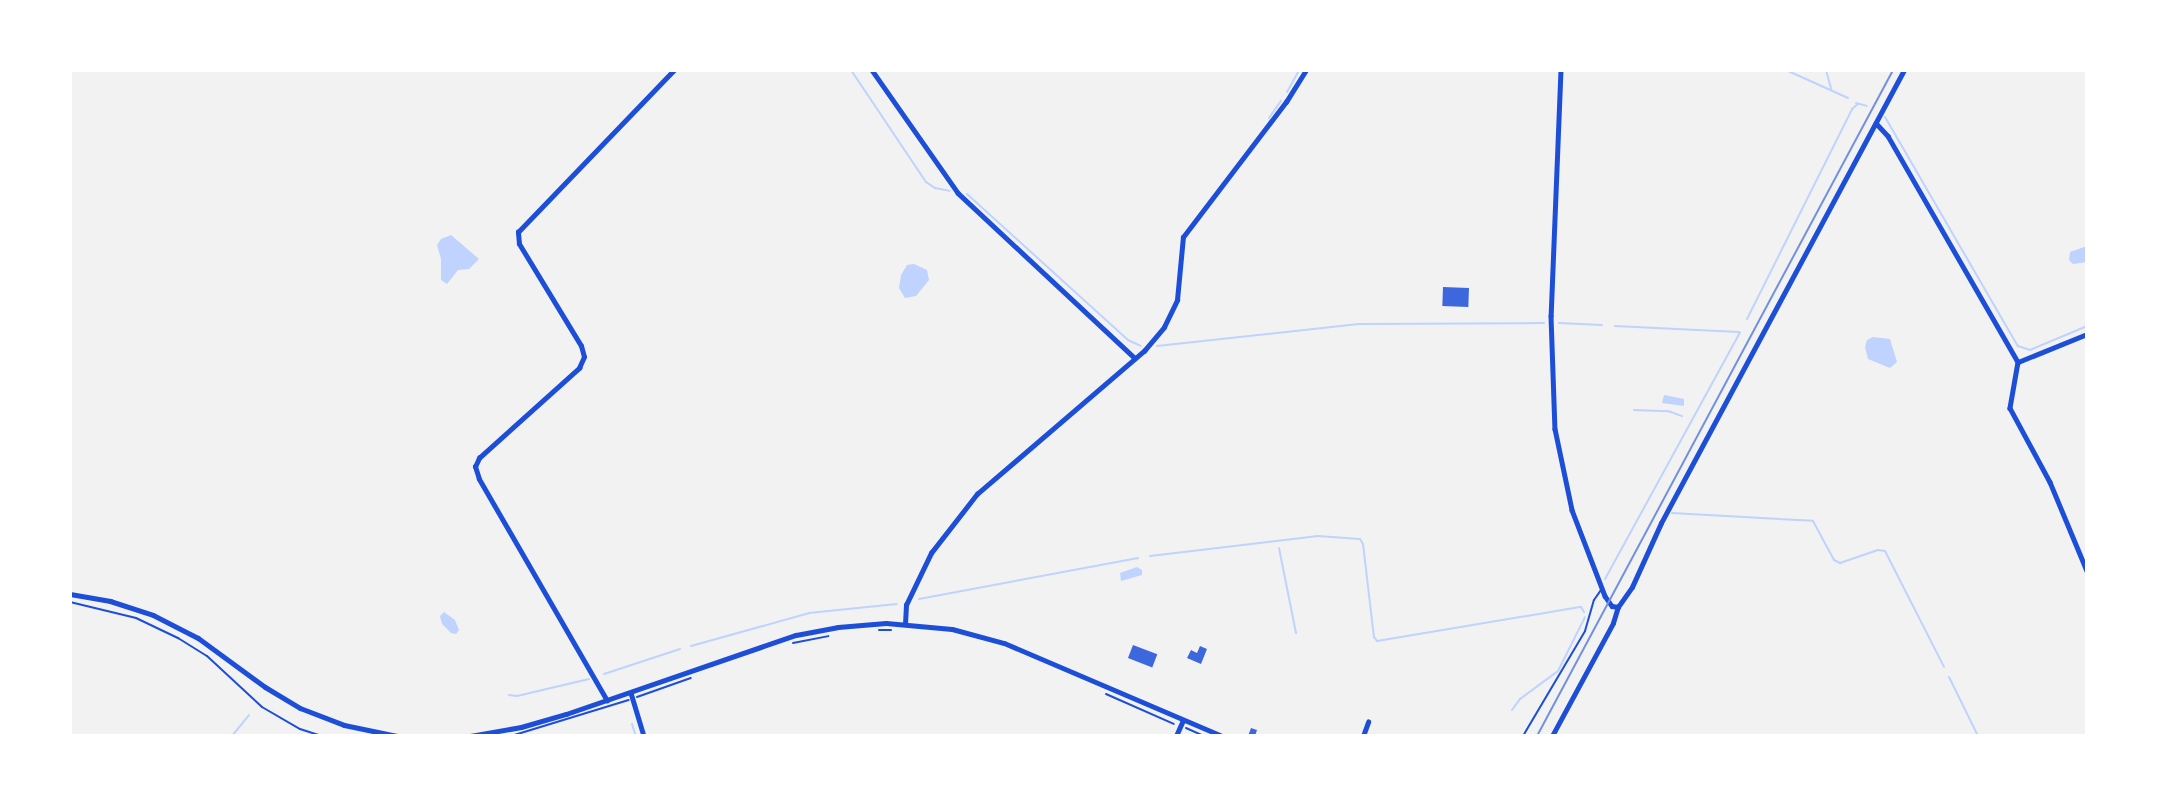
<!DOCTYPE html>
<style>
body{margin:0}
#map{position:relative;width:2157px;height:806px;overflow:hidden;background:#f2f2f2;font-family:Helvetica,sans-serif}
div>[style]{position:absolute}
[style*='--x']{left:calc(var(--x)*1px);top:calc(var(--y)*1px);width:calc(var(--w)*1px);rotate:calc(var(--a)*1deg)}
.water>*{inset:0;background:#bfd3fe}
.stream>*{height:2px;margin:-1px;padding:0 1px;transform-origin:1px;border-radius:1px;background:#bfd3fe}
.building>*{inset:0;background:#3d67dc;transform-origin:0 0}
.path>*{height:2px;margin:-1px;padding:0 1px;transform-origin:1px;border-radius:1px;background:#1d4ed8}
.service>*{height:2px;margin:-1px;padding:0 1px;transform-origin:1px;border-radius:1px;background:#1d4ed8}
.minor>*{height:4.5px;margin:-2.25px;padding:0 2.25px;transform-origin:2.25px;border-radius:2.25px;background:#1d4ed8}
.secondary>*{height:5px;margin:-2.5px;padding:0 2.5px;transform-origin:2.5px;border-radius:2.5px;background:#1d4ed8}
.rail>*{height:2px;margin:-1px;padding:0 1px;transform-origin:1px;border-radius:1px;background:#7290e2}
span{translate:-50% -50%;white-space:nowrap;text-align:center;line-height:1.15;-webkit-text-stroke:6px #fff;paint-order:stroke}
.frame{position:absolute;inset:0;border:72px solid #fff;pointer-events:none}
</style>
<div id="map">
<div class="water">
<div style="clip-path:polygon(451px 235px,479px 259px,469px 269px,458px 270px,447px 284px,441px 280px,441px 259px,437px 245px,441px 239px)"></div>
<div style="clip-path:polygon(2087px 246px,2087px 262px,2073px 264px,2069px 260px,2070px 252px)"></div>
<div style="clip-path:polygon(914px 264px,927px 270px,929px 280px,916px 296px,905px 298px,899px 288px,901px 275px,907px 265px)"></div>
<div style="clip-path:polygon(1873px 337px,1890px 339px,1897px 362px,1890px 368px,1868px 359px,1865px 347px,1867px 340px)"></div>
<div style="clip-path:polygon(1664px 395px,1684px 399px,1684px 406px,1662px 403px)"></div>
<div style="clip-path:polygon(1137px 567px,1142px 570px,1142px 575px,1121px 581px,1120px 573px)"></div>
<div style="clip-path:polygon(444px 612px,455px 620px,459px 630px,456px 634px,451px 633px,442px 624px,440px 616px)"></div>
</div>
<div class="stream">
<div style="--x:851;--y:70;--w:135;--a:56.2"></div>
<div style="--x:926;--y:182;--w:11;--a:34"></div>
<div style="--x:935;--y:188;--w:15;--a:11"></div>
<div style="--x:1786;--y:70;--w:68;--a:24.3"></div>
<div style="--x:1826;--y:70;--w:20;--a:75"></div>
<div style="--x:1287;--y:92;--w:25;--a:-61"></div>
<div style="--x:1856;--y:103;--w:11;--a:15"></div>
<div style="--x:1885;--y:117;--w:265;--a:59.9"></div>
<div style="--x:2018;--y:346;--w:13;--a:18"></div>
<div style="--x:2030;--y:350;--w:62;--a:-22.8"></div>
<div style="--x:1269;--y:118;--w:21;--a:-55"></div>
<div style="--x:967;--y:194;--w:217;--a:42.2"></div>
<div style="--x:1128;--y:340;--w:14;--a:25"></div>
<div style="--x:1747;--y:319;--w:235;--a:-63.4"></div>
<div style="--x:1852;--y:109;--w:8;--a:-40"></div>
<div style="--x:1559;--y:323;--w:43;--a:2.7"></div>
<div style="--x:1615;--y:326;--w:124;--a:2.8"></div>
<div style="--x:1157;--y:346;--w:203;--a:-6.2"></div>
<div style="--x:1359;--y:324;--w:185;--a:-0.3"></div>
<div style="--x:1634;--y:410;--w:34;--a:2"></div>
<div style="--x:1668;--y:411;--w:15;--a:20"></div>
<div style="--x:1672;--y:513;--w:141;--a:3.2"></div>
<div style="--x:1813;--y:521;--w:44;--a:61.7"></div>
<div style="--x:1834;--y:560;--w:7;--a:27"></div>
<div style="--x:1840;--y:563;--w:40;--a:-18.9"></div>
<div style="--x:1878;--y:550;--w:7;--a:8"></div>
<div style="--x:1885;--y:551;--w:130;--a:63"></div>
<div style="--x:1279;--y:548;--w:87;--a:78.7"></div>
<div style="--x:1150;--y:556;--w:169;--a:-6.8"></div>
<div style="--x:1318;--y:536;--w:42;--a:4.1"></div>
<div style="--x:1360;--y:539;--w:6;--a:59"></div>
<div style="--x:1363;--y:544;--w:94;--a:83.3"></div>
<div style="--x:1374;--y:637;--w:5;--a:53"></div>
<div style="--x:1377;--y:641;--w:207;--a:-9.5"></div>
<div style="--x:1581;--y:607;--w:6;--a:59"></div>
<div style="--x:1605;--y:579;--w:281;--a:-61.3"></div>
<div style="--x:919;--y:599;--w:223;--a:-10.6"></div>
<div style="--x:691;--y:646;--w:123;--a:-15.6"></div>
<div style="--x:809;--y:613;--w:88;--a:-5.8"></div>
<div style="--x:604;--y:674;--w:80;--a:-18.2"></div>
<div style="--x:1949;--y:677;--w:66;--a:63.8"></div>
<div style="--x:509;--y:695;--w:8;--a:7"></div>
<div style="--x:517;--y:696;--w:74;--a:-13.3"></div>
<div style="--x:1512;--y:710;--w:14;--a:-54"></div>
<div style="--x:1520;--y:699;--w:47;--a:-36.4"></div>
<div style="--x:1558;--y:671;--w:60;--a:-63.4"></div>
<div style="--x:632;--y:724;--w:13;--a:72"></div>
<div style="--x:232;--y:736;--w:27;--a:-51"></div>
</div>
<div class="building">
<div style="left:1443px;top:287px;width:26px;height:19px;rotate:2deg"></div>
<div style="left:1133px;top:645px;width:26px;height:14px;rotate:21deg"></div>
<div style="clip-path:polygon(1200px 646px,1207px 649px,1201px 664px,1187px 658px,1191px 650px,1197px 653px)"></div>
<div style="clip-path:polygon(1251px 728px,1257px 730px,1255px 736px,1248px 736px)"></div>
</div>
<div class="path">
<div style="--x:70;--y:602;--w:68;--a:13.6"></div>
<div style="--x:136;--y:618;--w:47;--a:25.5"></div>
<div style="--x:178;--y:638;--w:34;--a:32"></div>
<div style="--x:207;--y:656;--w:75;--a:42.8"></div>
<div style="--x:262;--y:707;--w:44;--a:30.1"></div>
<div style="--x:300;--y:729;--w:22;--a:18"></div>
<div style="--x:879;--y:630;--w:12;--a:0"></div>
<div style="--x:793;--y:643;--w:36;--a:-11"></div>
<div style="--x:1106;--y:694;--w:74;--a:23.8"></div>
<div style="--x:637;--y:697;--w:57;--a:-19.4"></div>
<div style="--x:1186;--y:728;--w:20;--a:24"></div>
<div style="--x:511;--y:736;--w:123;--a:-17"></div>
</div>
<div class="service">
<div style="--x:1523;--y:736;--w:122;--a:-59.4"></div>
<div style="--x:1585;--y:631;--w:32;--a:-74"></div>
<div style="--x:1594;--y:600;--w:12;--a:-55"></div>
</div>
<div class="minor">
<div style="--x:872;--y:70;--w:150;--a:55"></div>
<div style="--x:958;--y:193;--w:242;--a:43"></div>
<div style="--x:1561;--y:70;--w:246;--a:92.3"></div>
<div style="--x:1551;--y:316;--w:113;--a:88"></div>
<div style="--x:1555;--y:429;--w:83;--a:78.1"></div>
<div style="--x:1572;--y:510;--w:92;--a:69"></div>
<div style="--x:1605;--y:596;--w:12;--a:55"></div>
<div style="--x:1612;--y:606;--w:6;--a:9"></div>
<div style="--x:1876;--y:123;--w:18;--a:47"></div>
<div style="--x:1888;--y:136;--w:261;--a:60.1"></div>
<div style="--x:2018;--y:362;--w:47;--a:99.9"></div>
<div style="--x:2010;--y:408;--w:84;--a:61.6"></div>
<div style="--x:2050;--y:482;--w:96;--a:67.4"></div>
<div style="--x:2018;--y:362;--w:74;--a:-22.1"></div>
<div style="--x:905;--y:624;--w:19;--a:-87"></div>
<div style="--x:906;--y:605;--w:58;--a:-64.3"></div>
<div style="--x:931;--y:553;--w:75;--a:-52.1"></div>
<div style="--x:977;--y:494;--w:220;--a:-40.6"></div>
<div style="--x:1144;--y:351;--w:31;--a:-50"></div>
<div style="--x:1164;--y:327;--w:30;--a:-64"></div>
<div style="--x:1177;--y:300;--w:63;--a:-84.6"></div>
<div style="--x:1183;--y:237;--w:170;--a:-52.7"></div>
<div style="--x:1286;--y:102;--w:38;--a:-58"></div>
<div style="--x:631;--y:693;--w:45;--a:73.2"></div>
<div style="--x:607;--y:701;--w:256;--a:-120"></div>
<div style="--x:479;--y:479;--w:13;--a:-108"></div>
<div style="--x:475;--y:467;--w:10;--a:-66"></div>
<div style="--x:479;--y:458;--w:135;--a:-42"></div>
<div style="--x:579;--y:368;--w:12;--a:-66"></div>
<div style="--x:584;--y:357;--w:11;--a:-105"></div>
<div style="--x:581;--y:346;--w:119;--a:-121.3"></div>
<div style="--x:519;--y:244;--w:12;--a:-95"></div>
<div style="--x:518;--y:232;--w:225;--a:-46.1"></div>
<div style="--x:1176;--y:736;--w:17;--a:-66"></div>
<div style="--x:1363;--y:736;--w:15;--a:-70"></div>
<div style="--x:1552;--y:736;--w:128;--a:-61.6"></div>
<div style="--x:1613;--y:623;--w:17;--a:-73"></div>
<div style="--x:1618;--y:607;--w:24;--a:-55"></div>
<div style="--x:1632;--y:587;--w:70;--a:-65.6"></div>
<div style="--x:1661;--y:523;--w:514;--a:-61.79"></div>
</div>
<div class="secondary">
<div style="--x:70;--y:594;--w:41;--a:9.9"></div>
<div style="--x:110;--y:601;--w:45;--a:18"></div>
<div style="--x:153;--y:615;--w:51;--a:27.1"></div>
<div style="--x:198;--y:638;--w:83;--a:36.2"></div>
<div style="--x:265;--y:687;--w:41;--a:31"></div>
<div style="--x:300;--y:708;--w:47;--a:21.1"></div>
<div style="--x:344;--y:725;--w:54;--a:11.7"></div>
<div style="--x:470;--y:736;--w:52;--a:-10"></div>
<div style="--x:521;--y:727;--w:47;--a:-16.1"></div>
<div style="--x:566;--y:714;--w:243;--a:-19"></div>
<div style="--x:796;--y:635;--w:43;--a:-10.8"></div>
<div style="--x:838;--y:627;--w:48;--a:-4.8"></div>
<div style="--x:886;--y:623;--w:66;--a:5.2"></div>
<div style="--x:952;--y:629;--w:54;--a:15.1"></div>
<div style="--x:1004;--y:643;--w:237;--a:23.1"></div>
</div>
<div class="rail">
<div style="--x:1537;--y:736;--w:755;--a:-61.87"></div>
</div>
<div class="frame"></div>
</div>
